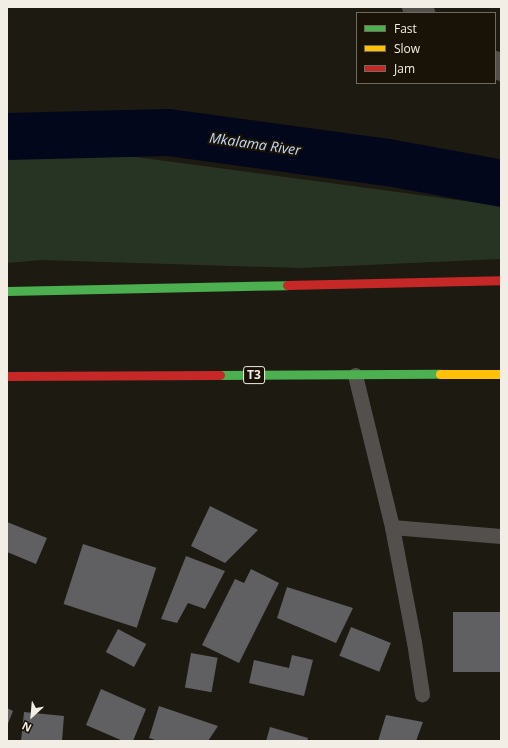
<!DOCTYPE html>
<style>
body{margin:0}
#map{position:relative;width:508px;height:748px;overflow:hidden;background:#1d1a12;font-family:"Open Sans",sans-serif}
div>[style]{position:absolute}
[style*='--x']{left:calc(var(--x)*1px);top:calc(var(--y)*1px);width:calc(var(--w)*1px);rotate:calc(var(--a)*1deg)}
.green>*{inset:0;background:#283423}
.river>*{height:47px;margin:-23.5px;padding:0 23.5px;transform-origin:23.5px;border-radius:23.5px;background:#03071c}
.building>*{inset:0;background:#605f62;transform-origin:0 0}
.lane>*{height:15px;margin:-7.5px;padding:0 7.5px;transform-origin:7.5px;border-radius:7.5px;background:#524f4d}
.street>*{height:22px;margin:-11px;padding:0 11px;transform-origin:11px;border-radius:11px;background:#524f4d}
.fast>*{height:9px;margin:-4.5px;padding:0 4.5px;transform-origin:4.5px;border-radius:4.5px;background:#4caf50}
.slow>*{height:9px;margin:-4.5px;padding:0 4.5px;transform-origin:4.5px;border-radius:4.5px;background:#ffc107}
.jam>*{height:9px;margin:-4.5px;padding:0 4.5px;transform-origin:4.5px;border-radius:4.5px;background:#c62828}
span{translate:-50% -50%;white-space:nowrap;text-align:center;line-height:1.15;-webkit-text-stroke:4px #191206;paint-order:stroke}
.shield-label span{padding:1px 3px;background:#191206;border:1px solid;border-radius:3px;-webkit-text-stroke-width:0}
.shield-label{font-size:12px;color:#f3eee5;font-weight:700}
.water-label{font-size:14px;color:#c5dafb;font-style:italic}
.frame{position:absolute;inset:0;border:8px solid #f3eee5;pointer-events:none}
.legend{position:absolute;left:356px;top:12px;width:140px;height:72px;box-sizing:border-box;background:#191206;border:1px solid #706a5f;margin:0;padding:5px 7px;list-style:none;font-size:12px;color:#f3eee5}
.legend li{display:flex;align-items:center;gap:8px;height:20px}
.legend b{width:20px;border:1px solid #706a5f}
.north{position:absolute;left:12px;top:696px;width:40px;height:40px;-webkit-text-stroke:3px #191206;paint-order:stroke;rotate:206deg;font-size:11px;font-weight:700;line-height:16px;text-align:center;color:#f3eee5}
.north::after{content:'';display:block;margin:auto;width:14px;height:18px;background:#f3eee5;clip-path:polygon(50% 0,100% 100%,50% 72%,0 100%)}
</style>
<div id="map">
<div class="green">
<div style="clip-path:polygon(121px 155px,501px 206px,501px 259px,300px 268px,41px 260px,7px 263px,7px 156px)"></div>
</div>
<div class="river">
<div style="--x:7;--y:136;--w:161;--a:-1.4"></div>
<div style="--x:168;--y:132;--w:222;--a:7.8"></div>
<div style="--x:388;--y:162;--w:115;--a:10.5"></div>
</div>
<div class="building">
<div style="clip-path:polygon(210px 506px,258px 530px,225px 563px,191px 546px)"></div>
<div style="clip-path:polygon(7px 522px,47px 538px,36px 564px,7px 552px)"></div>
<div style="left:83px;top:544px;width:77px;height:63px;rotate:18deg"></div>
<div style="clip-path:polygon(186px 556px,225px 571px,205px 609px,188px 603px,177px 623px,161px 619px)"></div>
<div style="clip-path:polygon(251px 569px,279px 583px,239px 663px,202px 645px,235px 579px,244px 583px)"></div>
<div style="clip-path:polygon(287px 587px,353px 608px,336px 643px,277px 618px)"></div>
<div style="left:453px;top:612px;width:48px;height:60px"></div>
<div style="left:351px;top:627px;width:43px;height:31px;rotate:22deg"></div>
<div style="left:118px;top:629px;width:32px;height:26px;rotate:28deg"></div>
<div style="left:191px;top:653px;width:27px;height:35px;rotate:10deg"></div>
<div style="clip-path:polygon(292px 655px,313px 660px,304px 696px,249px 683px,254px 660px,289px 668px)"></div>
<div style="clip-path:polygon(101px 689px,146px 709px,133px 741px,123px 741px,86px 725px)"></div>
<div style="clip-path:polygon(159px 706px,218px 726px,208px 741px,158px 741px,149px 738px)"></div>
<div style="clip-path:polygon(7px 708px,13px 711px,7px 726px)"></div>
<div style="clip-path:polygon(24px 712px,64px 716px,62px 741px,21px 741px)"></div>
<div style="clip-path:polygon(386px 715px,423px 722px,416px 741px,378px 741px)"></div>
<div style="clip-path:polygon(270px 727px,308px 738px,307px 741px,266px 741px)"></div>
</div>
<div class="lane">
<div style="--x:355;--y:375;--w:156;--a:76.3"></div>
<div style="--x:392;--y:527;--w:117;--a:79.2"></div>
<div style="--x:414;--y:642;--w:53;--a:81.3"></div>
<div style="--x:392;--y:527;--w:109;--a:4.7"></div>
</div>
<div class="street">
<div style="--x:413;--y:7;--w:13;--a:29"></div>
<div style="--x:495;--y:62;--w:10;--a:53"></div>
</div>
<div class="fast">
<div style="--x:7;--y:291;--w:280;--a:-1.2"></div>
<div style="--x:220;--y:375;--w:220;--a:-0.3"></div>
</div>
<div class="slow">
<div style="--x:440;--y:374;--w:61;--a:0"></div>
</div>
<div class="jam">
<div style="--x:287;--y:285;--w:214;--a:-1.3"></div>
<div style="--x:7;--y:376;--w:213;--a:-0.3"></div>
</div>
<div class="shield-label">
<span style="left:254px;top:375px">T3</span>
</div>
<div class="water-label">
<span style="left:255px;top:144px;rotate:8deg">Mkalama River</span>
</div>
<div class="frame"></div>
<ul class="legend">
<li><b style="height:5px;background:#4caf50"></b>Fast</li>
<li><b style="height:5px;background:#ffc107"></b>Slow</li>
<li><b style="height:5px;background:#c62828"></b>Jam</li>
</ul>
<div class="north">N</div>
</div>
